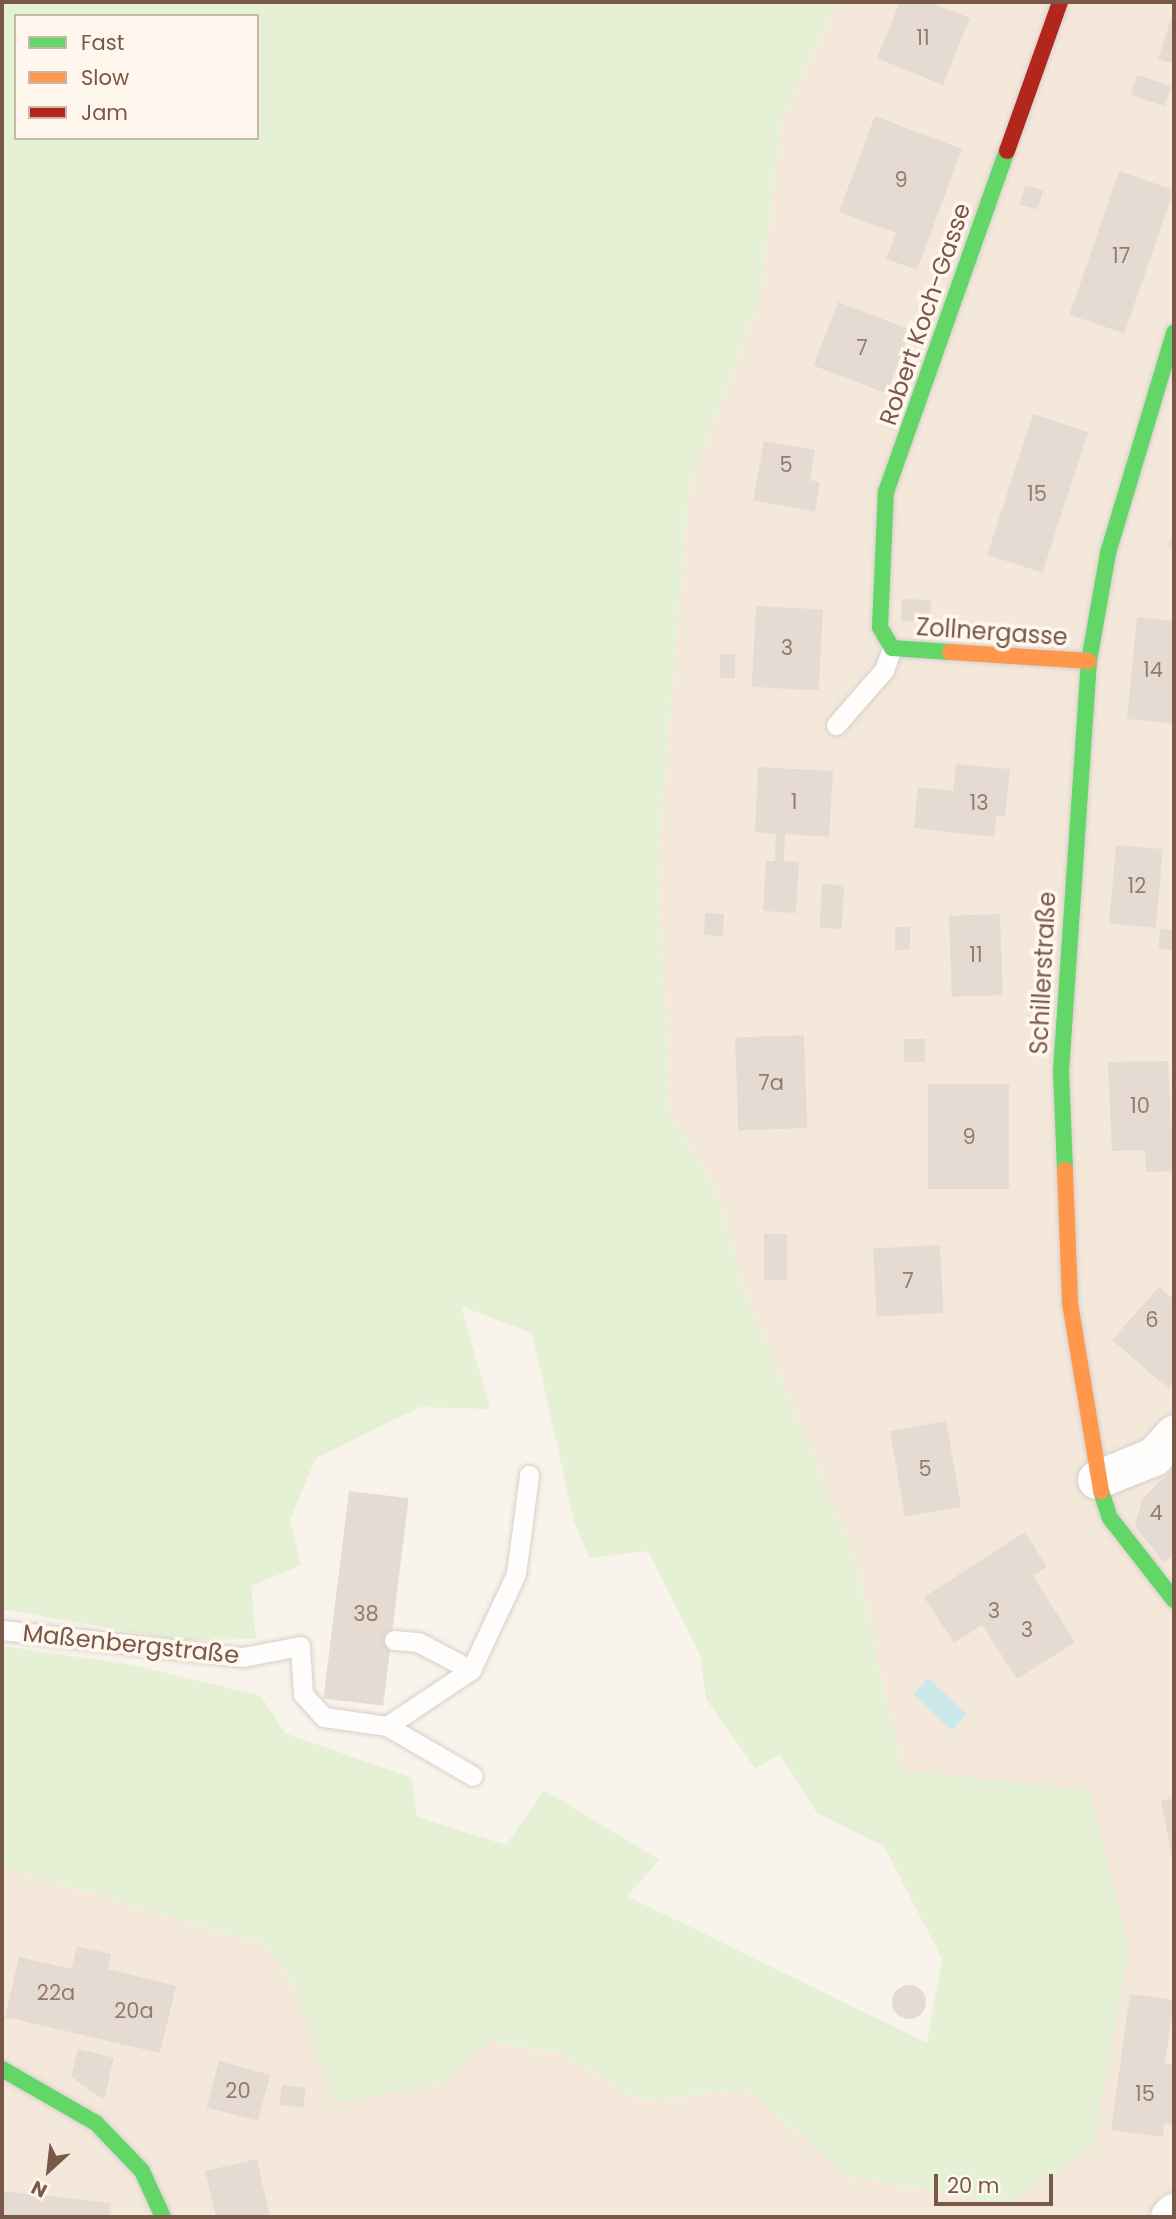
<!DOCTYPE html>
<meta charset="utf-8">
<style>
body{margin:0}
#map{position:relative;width:1176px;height:2219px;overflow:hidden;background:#f8f3eb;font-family:Poppins,sans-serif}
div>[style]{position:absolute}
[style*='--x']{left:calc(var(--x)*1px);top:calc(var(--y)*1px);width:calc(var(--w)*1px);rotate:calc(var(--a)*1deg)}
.residential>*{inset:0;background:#f4e8db}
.green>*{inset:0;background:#e5f0d4}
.water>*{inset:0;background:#cbe8ea;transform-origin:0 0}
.building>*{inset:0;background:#e5dbd2;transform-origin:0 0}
.round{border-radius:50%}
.roads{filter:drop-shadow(0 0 2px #d7d0c9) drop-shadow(0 0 2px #d7d0c9)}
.lane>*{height:19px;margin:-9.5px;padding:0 9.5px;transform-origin:9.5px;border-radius:9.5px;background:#fefdfc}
.street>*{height:38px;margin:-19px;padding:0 19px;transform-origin:19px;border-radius:19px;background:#fefdfc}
.fast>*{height:16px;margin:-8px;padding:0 8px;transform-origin:8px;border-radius:8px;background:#63d668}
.slow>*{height:16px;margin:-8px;padding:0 8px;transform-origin:8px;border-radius:8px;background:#ff974d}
.jam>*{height:16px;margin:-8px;padding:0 8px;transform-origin:8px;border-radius:8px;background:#b3261e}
span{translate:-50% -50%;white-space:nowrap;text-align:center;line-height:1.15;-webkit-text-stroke:7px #fff7ed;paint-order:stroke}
.number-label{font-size:21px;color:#967b6d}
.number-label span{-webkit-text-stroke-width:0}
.street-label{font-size:24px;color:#7a5848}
.frame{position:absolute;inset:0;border:4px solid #7a5848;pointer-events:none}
.legend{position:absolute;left:14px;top:14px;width:245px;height:126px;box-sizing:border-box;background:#fff7ed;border:2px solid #cab7ab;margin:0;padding:9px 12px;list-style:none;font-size:21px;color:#7a5848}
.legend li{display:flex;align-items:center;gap:14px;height:35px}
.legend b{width:35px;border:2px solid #cab7ab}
.north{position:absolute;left:14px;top:2135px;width:70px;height:70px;-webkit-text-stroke:5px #fff7ed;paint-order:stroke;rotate:207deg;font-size:19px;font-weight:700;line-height:28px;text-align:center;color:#7a5848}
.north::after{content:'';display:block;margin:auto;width:24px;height:32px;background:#7a5848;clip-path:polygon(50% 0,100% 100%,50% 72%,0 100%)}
.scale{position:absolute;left:934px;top:2174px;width:119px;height:32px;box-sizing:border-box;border:4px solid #7a5848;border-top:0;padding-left:9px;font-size:21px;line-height:24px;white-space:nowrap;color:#7a5848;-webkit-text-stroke:5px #fff7ed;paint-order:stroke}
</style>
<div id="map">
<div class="residential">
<div style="clip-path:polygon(838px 2px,1174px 2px,1174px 2217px,2px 2217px,2px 1867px,264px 1944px,293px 1982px,334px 2102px,437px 2084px,491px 2041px,559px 2054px,643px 2101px,747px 2089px,847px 2176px,1006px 2204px,1093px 2145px,902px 1770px,855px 1559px,744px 1289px,715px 1187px,670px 1117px,658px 862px,689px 488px,760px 298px,781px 121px)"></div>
</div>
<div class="green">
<div style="clip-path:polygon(evenodd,2px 2px,838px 2px,781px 121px,760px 298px,689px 488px,658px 862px,670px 1117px,715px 1187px,744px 1289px,855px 1559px,902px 1770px,1090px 1791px,1129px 1949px,1093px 2146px,1006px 2204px,847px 2176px,747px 2089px,643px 2101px,559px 2054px,492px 2041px,437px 2084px,334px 2103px,293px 1982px,264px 1944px,2px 1867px,2px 1646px,133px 1665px,261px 1696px,285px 1733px,412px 1778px,417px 1817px,506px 1845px,544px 1790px,660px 1860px,627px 1896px,927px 2043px,942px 1959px,884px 1846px,817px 1813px,780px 1755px,755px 1768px,706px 1699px,700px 1655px,648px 1551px,589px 1558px,574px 1521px,532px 1333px,461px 1306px,490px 1409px,420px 1407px,316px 1458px,290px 1519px,301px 1565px,251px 1586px,256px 1639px,177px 1640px,2px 1609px,2px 2px,16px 16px,257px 16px,257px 138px,16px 138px,16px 16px)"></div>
</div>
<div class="water">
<div style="left:928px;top:1678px;width:53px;height:22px;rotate:43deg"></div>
</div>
<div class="building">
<div style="clip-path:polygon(900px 2px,928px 2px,970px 18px,943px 85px,877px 58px)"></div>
<div style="clip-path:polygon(1174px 9px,1174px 64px,1158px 59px)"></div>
<div style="left:1137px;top:75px;width:36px;height:21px;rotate:18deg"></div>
<div style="clip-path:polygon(875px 116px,962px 149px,917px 270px,886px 259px,896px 233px,839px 212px)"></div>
<div style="left:1119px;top:171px;width:58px;height:152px;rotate:19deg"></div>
<div style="left:1025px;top:185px;width:19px;height:20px;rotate:16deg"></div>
<div style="left:838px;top:302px;width:78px;height:68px;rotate:21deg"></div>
<div style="left:1033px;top:414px;width:58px;height:148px;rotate:18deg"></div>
<div style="clip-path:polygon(764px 441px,815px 450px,810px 480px,820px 482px,815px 512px,753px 500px)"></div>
<div style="clip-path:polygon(1174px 530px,1174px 548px,1168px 546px)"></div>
<div style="left:902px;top:599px;width:29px;height:22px;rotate:2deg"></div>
<div style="left:756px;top:606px;width:67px;height:81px;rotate:3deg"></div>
<div style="clip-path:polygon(1137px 617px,1174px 621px,1174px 724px,1127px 719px)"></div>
<div style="left:720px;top:654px;width:15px;height:24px"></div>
<div style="clip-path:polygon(956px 764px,1010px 769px,1005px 816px,997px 815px,994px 837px,914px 828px,918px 787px,953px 791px)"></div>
<div style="clip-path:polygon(758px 767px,833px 771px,829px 837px,785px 834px,784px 861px,799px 862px,796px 913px,763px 911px,766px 861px,775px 861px,776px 834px,755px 832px)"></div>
<div style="left:1116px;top:845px;width:47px;height:79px;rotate:5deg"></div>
<div style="left:822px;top:884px;width:22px;height:44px;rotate:3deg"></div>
<div style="left:705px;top:913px;width:19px;height:22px;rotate:3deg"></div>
<div style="left:1000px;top:914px;width:81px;height:51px;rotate:88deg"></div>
<div style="left:895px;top:927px;width:15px;height:23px"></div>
<div style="left:1160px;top:929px;width:14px;height:20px;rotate:4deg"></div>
<div style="left:804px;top:1035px;width:93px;height:69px;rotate:88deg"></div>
<div style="left:904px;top:1039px;width:21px;height:23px"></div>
<div style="clip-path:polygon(1168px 1061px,1174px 1171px,1146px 1172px,1145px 1150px,1112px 1151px,1108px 1062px)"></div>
<div style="left:928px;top:1084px;width:81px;height:105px"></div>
<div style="left:764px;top:1234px;width:23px;height:46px"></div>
<div style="left:940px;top:1245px;width:68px;height:67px;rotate:87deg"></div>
<div style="clip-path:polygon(1159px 1287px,1174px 1300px,1174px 1383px,1169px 1389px,1112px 1340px)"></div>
<div style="left:946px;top:1421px;width:87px;height:57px;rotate:80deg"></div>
<div style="clip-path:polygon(1174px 1468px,1174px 1554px,1164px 1563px,1135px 1526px,1142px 1499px)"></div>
<div style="left:349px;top:1491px;width:60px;height:209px;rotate:7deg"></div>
<div style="clip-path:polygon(1025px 1532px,1047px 1567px,1033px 1576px,1075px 1642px,1017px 1679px,982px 1625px,954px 1643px,924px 1597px)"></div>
<div style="clip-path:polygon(1174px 1798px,1174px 1863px,1173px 1863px,1161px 1801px)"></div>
<div style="clip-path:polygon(77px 1946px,111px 1954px,108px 1969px,176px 1986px,160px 2053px,5px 2017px,19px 1957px,71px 1969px)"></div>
<div class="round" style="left:892px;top:1985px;width:34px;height:34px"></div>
<div style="clip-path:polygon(1130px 1994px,1174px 2000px,1165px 2063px,1174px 2065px,1174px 2125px,1164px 2124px,1163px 2137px,1111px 2130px)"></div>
<div style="clip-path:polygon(78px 2049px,114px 2058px,104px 2100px,71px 2077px)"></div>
<div style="left:219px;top:2061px;width:53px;height:48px;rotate:15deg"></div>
<div style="left:282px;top:2085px;width:24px;height:20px;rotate:7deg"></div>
<div style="clip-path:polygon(257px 2159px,270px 2217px,216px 2217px,205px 2171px)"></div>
<div style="clip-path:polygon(2px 2191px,111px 2203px,109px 2217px,2px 2217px)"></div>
</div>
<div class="roads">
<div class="lane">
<div style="--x:836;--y:725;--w:73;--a:-48.9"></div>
<div style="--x:884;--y:670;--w:23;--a:-70"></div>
<div style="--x:2;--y:1630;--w:243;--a:6.4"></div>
<div style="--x:243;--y:1657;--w:58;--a:-10.9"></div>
<div style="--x:300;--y:1646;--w:48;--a:86.4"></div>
<div style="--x:303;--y:1694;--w:31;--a:48"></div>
<div style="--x:324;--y:1717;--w:64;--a:8.1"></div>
<div style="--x:387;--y:1726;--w:101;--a:-33.7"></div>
<div style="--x:471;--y:1670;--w:106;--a:-64.9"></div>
<div style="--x:516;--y:1574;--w:100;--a:-82.5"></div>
<div style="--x:394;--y:1640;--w:24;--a:5"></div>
<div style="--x:418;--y:1642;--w:60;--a:27.8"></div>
<div style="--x:387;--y:1726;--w:99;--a:30.2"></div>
</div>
<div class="street">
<div style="--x:1097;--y:1480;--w:61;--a:-22"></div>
<div style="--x:1154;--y:1457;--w:30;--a:-48"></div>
<div style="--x:1170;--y:2217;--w:6;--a:-45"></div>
</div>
<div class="fast">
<div style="--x:950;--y:652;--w:58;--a:-176.1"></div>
<div style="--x:892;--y:648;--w:24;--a:-120"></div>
<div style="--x:880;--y:627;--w:135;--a:-87.5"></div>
<div style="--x:886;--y:492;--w:362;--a:-70.5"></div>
<div style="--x:1065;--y:1170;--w:99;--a:-92.3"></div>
<div style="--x:1061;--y:1071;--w:411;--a:-86.1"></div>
<div style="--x:1089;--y:661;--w:110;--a:-80"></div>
<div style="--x:1108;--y:553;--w:230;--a:-73.3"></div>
<div style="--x:1101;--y:1491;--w:28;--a:72"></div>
<div style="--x:1110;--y:1518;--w:104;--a:52"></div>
<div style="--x:2;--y:2069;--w:108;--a:29.9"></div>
<div style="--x:96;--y:2123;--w:66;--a:46.2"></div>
<div style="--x:142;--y:2171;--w:51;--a:65.5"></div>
</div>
<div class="slow">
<div style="--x:950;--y:652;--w:139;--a:3.7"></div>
<div style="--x:1065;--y:1170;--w:133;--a:87.8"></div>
<div style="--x:1070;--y:1303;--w:191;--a:80.6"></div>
</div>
<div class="jam">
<div style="--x:1007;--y:151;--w:158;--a:-70.4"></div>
</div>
</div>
<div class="number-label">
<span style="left:923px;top:38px">11</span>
<span style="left:901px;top:180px">9</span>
<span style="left:1121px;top:256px">17</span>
<span style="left:862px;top:348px">7</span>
<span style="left:786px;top:465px">5</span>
<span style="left:1037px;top:494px">15</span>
<span style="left:787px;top:648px">3</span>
<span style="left:1153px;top:670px">14</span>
<span style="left:794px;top:802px">1</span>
<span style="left:979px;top:803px">13</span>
<span style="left:1137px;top:886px">12</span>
<span style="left:976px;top:955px">11</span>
<span style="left:771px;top:1083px">7a</span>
<span style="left:1140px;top:1106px">10</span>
<span style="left:969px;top:1137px">9</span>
<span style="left:908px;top:1281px">7</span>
<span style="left:1152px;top:1320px">6</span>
<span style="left:925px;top:1469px">5</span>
<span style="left:1156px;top:1513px">4</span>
<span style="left:994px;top:1611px">3</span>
<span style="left:366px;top:1614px">38</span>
<span style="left:1027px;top:1630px">3</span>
<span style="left:56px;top:1993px">22a</span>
<span style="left:134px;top:2011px">20a</span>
<span style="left:238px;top:2091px">20</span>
<span style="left:1145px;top:2094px">15</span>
</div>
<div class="street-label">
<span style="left:925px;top:314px;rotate:-71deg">Robert Koch-Gasse</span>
<span style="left:992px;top:632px;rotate:4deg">Zollnergasse</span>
<span style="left:1043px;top:973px;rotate:-87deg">Schillerstraße</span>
<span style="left:131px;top:1644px;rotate:6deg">Maßenbergstraße</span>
</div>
<div class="frame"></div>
<ul class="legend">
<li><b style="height:9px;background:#63d668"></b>Fast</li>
<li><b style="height:9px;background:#ff974d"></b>Slow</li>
<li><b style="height:9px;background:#b3261e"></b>Jam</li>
</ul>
<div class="north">N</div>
<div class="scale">20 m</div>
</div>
